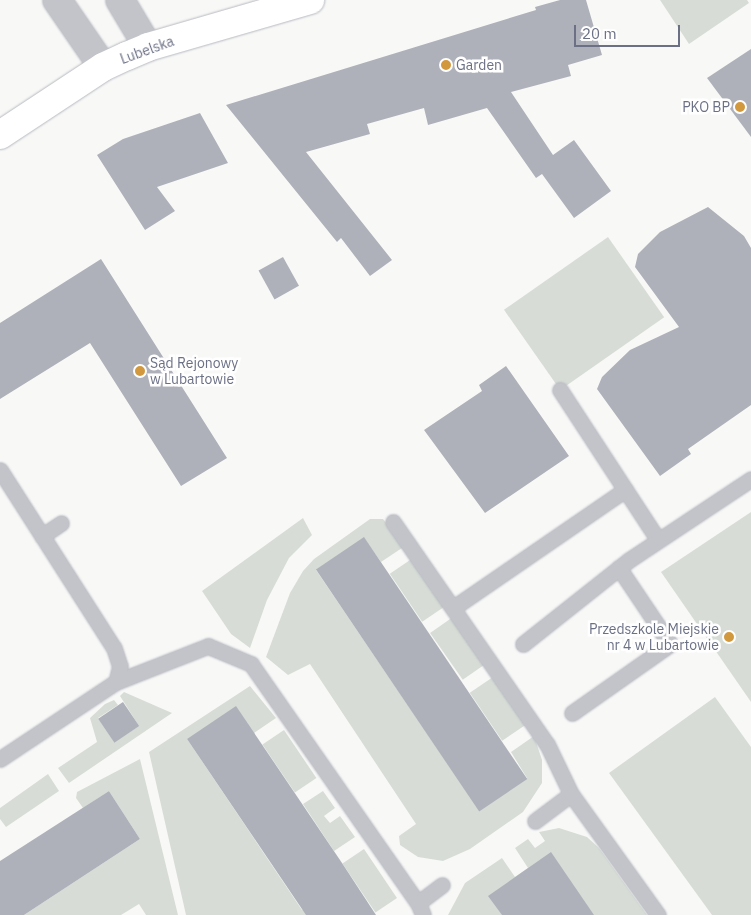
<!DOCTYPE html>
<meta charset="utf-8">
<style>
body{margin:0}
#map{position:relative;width:751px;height:915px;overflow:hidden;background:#f8f9f7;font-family:"IBM Plex Sans",sans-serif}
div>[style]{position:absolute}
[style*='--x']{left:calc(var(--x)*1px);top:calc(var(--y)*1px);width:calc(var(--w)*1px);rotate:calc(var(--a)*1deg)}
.green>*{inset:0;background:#d7ddd6;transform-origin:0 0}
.building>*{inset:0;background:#afb1ba;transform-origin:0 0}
.roads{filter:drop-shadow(0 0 1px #b8b9c0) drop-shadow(0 0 1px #b8b9c0)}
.service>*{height:15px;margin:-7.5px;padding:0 7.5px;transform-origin:7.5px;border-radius:7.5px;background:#c3c4ca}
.tertiary>*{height:28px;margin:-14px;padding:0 14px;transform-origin:14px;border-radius:14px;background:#c3c4ca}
.secondary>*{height:28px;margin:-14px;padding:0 14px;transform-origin:14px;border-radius:14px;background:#fff}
.dots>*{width:14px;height:14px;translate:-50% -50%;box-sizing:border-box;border:2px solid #fff;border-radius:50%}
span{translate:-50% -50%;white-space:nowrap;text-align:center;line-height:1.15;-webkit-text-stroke:5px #fff;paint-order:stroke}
.street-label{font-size:14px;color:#6b7085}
.poi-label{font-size:14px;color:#6b7085}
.left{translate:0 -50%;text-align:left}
.right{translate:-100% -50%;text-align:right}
.scale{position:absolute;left:574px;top:25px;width:106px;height:22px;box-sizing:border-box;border:2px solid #6b7085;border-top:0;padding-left:6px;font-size:15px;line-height:18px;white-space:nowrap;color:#6b7085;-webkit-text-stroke:4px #fff;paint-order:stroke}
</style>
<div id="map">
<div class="green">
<div style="clip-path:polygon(660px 0,747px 0,749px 3px,689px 44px)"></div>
<div style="left:608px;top:237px;width:98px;height:127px;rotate:55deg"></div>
<div style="clip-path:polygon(751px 512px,751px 702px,661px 572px)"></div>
<div style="clip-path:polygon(303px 518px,312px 535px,289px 558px,267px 600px,250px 648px,231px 634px,202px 591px)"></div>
<div style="clip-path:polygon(370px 519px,383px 519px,405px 546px,381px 562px,364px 538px,316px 570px,479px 810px,527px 778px,511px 752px,534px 736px,542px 760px,542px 783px,523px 812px,470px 849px,443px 861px,418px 857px,400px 845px,399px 836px,416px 824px,310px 664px,288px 675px,266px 657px,290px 593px,303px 571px,314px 559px)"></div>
<div style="left:413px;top:558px;width:58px;height:28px;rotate:56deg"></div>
<div style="left:453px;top:617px;width:57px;height:28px;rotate:55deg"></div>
<div style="left:493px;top:677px;width:58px;height:28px;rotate:56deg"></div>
<div style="clip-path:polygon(250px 686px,276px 718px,254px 733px,187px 739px,302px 910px,307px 907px,312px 915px,186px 915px,149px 752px)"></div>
<div style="clip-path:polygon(124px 692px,172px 713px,69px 783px,58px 768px,97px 742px,90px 718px,105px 704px,114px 700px,118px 705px,98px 718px,114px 742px,139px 726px,120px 696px)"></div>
<div style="clip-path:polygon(715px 697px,751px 747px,751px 915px,712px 915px,609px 773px)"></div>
<div style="left:284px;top:730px;width:58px;height:26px;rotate:56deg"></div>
<div style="clip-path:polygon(140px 759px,178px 915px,146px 915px,139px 904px,121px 915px,24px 915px,140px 839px,109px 791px,83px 808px,76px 798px,77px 792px)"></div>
<div style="clip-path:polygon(48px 774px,59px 791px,6px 827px,0 819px,0 808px)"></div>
<div style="clip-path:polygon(323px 791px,335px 808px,324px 816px,330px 823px,340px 816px,355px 837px,334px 851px,303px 804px)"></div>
<div style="clip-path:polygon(559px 828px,587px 837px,599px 848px,647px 915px,448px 915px,465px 883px,502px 858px,515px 877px,528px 868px,515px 848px,528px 839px,535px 848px,545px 841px,539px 832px)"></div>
<div style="left:364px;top:849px;width:59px;height:26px;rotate:56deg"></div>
</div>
<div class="building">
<div style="clip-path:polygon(560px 0,586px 0,602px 55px,568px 65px,571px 76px,511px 92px,553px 155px,574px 140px,611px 191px,574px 218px,542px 174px,536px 178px,487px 108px,428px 125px,424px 108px,367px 124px,370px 134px,306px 152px,392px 260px,370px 276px,341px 238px,337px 242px,226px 105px,536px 10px,535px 7px)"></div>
<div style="clip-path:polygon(751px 49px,751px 137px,707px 78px)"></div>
<div style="clip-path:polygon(200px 113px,228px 163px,157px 187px,175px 211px,145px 230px,97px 155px,123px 139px)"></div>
<div style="clip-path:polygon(708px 207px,744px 236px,751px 248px,751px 405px,688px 449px,691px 454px,660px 476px,597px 389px,602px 377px,630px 350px,679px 327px,635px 267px,638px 254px,660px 232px)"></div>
<div style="left:283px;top:257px;width:33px;height:28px;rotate:61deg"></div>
<div style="clip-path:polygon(101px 259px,227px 458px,181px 486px,90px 343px,0 399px,0 323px)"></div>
<div style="clip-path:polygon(506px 366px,569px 456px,485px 513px,424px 430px,482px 391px,479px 385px)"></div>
<div style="left:364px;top:537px;width:292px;height:58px;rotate:56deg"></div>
<div style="left:123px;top:702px;width:29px;height:30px;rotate:56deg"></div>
<div style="clip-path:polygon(236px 706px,342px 863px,376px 915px,306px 915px,187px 739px)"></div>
<div style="clip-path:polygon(109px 791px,140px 839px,24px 915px,0 915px,0 861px)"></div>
<div style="clip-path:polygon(551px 852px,594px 915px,502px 915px,488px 896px)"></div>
</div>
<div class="roads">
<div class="service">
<div style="--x:560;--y:390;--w:179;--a:56.8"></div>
<div style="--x:0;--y:470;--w:211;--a:57.4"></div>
<div style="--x:114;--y:648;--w:19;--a:72"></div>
<div style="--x:120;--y:666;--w:16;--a:104"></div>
<div style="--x:393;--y:522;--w:270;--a:55.3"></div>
<div style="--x:547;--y:744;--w:55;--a:64.4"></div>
<div style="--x:571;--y:794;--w:149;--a:54.3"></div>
<div style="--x:42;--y:536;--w:23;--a:-34"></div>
<div style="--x:453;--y:608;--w:209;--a:-34.5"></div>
<div style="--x:523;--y:644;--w:135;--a:-38.4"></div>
<div style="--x:629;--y:560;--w:146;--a:-33.6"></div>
<div style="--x:572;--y:713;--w:120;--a:-35.1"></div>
<div style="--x:670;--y:644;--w:92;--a:-123.9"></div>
<div style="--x:0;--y:759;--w:139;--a:-33.6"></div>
<div style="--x:116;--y:682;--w:99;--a:-21.4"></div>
<div style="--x:208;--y:646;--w:47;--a:22.7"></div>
<div style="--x:251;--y:664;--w:292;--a:55.1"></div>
<div style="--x:418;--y:903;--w:13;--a:67"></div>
<div style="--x:535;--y:821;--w:45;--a:-36.9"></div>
<div style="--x:418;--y:903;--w:30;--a:-37"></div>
</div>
<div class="tertiary">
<div style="--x:57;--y:0;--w:81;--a:55.5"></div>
<div style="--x:120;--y:0;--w:55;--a:59.2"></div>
</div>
<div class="secondary">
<div style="--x:0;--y:135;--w:123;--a:-33.4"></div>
<div style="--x:103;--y:67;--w:26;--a:-25"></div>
<div style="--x:127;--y:56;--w:23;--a:-23"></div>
<div style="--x:148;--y:47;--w:169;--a:-16.2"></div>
</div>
</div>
<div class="dots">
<div style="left:446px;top:65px;background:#d2983e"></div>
<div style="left:740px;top:107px;background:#d2983e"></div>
<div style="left:140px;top:371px;background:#d2983e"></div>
<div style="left:729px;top:637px;background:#d2983e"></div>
</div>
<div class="street-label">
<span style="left:147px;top:50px;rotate:-20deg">Lubelska</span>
</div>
<div class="poi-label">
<span class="left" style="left:456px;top:65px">Garden</span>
<span class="right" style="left:730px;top:107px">PKO BP</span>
<span class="left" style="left:150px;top:371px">Sąd Rejonowy<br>w Lubartowie</span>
<span class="right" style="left:719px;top:637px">Przedszkole Miejskie<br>nr 4 w Lubartowie</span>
</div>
<div class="scale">20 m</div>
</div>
